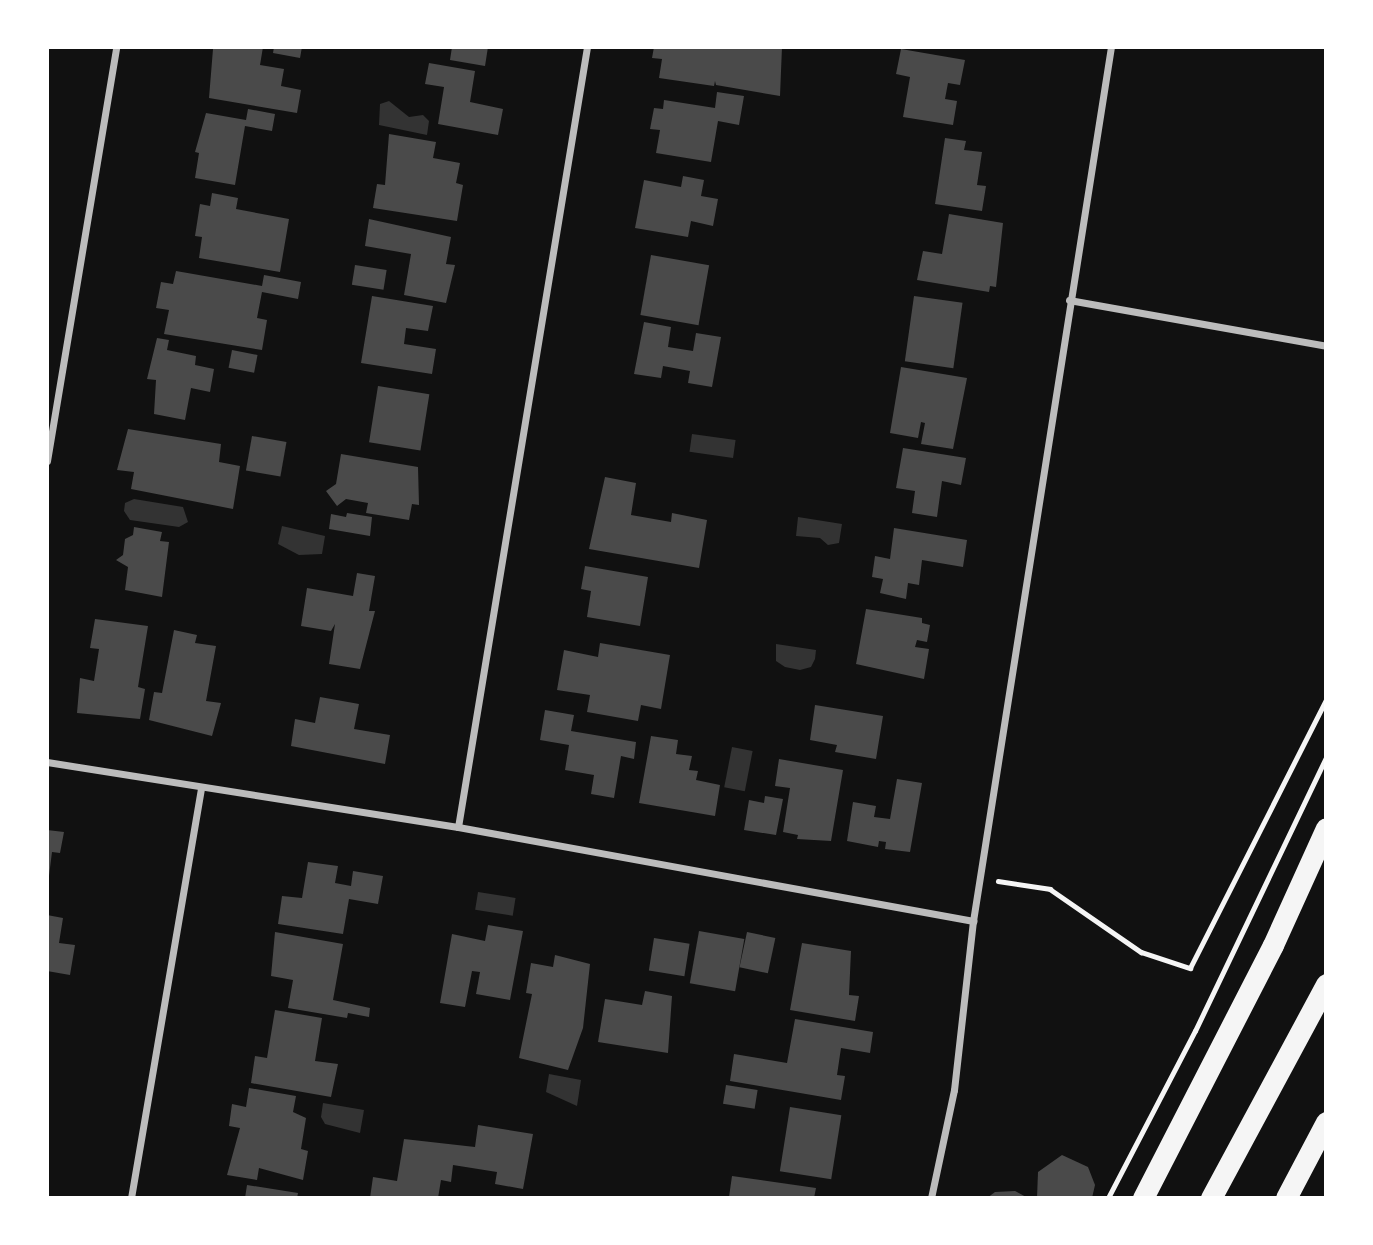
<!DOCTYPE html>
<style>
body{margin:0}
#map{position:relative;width:1373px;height:1245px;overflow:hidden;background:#111;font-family:"Varela Round",sans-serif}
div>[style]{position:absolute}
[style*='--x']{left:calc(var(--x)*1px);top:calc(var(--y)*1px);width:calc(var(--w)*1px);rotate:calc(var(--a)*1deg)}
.water>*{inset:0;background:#333;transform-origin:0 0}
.building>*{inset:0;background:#4a4a4a;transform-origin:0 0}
.path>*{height:4.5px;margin:-2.25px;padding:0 2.25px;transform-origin:2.25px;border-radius:2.25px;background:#f5f5f5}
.minor>*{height:7px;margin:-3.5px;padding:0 3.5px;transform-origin:3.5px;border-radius:3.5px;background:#bcbcbc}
.motorway>*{height:21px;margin:-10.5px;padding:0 10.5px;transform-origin:10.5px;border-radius:10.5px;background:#f5f5f5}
span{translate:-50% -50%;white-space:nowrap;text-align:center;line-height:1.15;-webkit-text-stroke:5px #fff;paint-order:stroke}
.frame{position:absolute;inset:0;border:49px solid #fff;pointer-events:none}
</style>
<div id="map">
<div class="water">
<div style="clip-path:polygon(389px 101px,409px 117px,423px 115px,429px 121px,427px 135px,379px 125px,380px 104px)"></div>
<div style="left:692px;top:434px;width:44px;height:18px;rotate:8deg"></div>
<div style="clip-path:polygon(134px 499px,183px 507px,188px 522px,179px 527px,130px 520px,124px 511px,125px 503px)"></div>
<div style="clip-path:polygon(798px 517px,842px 524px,839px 543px,828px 545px,820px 538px,796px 536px)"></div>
<div style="clip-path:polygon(282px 526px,325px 536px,322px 554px,299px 555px,278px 544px)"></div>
<div style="clip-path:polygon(776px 644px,816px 650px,815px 659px,811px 667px,800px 670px,785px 667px,776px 661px)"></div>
<div style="left:732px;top:747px;width:21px;height:41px;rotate:11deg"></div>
<div style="left:478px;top:892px;width:38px;height:18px;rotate:9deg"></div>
<div style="clip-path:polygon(549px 1074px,581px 1080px,577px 1106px,546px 1092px)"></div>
<div style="clip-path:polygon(323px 1103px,364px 1110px,360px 1133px,325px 1124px,321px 1117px)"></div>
</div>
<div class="building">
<div style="clip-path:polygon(218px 47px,263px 47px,260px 65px,284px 69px,281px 86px,301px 90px,297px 113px,209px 98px,213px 49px)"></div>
<div style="clip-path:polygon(274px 47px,302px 47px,300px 58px,273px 53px)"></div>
<div style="clip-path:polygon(452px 47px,488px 47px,485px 66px,450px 60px)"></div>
<div style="clip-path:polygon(654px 47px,782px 47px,780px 96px,716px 85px,715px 81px,714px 86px,659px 78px,662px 59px,652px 58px)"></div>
<div style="clip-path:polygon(901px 49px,965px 60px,960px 85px,948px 83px,945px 99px,957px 101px,953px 125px,903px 117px,910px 77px,896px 74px)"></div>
<div style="clip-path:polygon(429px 63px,475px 71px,470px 102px,503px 109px,498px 135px,438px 124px,444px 87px,425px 84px)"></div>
<div style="clip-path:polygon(717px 92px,744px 96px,739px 125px,718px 121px,711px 162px,656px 153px,660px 130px,650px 129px,654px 108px,663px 109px,664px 100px,715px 108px)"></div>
<div style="clip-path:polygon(248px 109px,275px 114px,272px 131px,245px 126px,235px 185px,195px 178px,199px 153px,195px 152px,206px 113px,246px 120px)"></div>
<div style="clip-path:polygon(389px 134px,436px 142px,433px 158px,460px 163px,456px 183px,463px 185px,457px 221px,373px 208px,377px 184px,385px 185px)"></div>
<div style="clip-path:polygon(945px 138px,966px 141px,964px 150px,982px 152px,977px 185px,986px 186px,982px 211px,935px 204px)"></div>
<div style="clip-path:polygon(683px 176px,704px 180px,701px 196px,718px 199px,713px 226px,691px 221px,688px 237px,635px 228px,644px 180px,681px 187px)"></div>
<div style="clip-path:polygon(212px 193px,238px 198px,236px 209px,289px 219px,280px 272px,199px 258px,202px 237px,195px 236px,200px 204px,210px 206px)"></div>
<div style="clip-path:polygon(949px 214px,1003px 223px,996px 287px,990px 286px,989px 292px,917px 280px,923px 251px,942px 254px)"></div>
<div style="clip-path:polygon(369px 219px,451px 237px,446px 264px,455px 265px,446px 303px,404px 295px,411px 254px,365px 246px)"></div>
<div style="left:651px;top:255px;width:59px;height:61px;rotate:10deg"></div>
<div style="left:355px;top:265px;width:32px;height:20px;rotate:9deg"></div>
<div style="clip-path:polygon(176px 271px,262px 286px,264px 275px,301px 282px,298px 299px,262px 292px,257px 318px,267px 320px,262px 350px,164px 334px,169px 310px,156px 308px,161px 282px,173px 284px)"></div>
<div style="clip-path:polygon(372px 296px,433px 306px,428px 331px,406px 328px,404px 344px,436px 349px,432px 374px,361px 363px)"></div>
<div style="left:914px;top:296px;width:49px;height:66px;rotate:8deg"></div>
<div style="clip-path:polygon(644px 322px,671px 327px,668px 347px,693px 351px,696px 333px,721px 337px,712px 387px,688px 383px,690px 371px,663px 366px,661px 378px,634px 374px)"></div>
<div style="clip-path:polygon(157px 338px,169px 340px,167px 350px,196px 356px,195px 365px,214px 369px,210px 392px,191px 388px,185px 420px,154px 414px,156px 380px,147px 379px)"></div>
<div style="left:232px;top:350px;width:26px;height:18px;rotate:11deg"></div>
<div style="clip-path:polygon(901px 367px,967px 378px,953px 449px,921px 444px,925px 423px,921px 422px,918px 438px,890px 433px)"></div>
<div style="left:378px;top:386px;width:52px;height:57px;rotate:9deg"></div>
<div style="clip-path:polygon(128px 429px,221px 444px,219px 462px,240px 466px,233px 509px,131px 489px,134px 472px,117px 470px)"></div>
<div style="left:252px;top:436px;width:35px;height:35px;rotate:10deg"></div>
<div style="clip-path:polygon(903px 448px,966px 458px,961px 485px,942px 481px,937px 517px,912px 513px,915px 491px,896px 488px)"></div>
<div style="clip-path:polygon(341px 454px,418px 467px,419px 505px,412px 504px,409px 520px,366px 513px,368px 503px,346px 499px,337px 506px,326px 491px,336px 484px)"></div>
<div style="clip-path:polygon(605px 477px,636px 483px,631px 515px,671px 522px,672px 513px,707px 520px,699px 568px,589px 549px)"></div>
<div style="clip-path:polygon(347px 513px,372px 517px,370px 536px,329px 529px,331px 514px,346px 517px)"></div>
<div style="clip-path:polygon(134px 527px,162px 532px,160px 541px,169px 542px,162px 597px,125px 590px,128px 567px,116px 560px,123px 555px,125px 539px,133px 535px)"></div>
<div style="clip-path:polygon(894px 528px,967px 540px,963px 567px,922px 560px,919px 585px,908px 583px,906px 599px,880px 593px,883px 579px,872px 577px,875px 556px,890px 559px)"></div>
<div style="clip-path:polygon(585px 566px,648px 577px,640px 626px,587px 617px,591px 591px,581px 589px)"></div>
<div style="clip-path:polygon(357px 573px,375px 576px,369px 611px,375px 611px,360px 669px,329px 664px,335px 624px,331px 631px,301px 626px,307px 588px,353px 596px)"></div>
<div style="clip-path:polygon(866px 609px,922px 618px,922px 623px,930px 625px,927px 642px,917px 640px,915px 647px,929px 649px,924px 679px,856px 664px)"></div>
<div style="clip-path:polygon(95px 619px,148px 626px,138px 687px,145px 689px,140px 719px,77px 713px,80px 678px,94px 681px,99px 649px,90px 648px)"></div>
<div style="clip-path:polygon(174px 630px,197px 635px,195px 643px,216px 646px,206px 701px,221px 703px,212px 736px,149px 720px,154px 692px,162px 693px)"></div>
<div style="clip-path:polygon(600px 643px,670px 655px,661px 709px,641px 705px,638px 721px,587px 712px,590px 695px,557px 690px,564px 650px,598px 657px)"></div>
<div style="clip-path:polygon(320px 697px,359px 704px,354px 729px,390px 735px,385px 764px,291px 746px,295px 719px,315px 723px)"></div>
<div style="clip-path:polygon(815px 705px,883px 716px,876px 759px,835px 752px,837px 745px,810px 740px)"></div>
<div style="clip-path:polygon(545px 710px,574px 715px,571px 731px,636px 742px,634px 759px,621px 756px,614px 798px,591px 794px,594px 775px,565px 770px,569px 745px,540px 740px)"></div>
<div style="clip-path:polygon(651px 736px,678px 740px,676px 754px,692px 756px,689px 770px,698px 771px,696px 780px,720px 785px,715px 816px,639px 803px)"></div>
<div style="clip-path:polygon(779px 759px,843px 770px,831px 841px,797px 839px,798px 835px,783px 832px,790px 788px,775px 786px)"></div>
<div style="clip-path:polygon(897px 779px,922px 783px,910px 852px,885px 849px,886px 842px,879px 841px,878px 847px,847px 841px,853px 802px,876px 806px,874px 817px,890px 819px)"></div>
<div style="clip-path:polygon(765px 796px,783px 799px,776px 835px,744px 830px,749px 800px,764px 803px)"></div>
<div style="clip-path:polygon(47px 830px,64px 832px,60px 853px,52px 852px,49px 876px)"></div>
<div style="clip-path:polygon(308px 862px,338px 866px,335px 883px,351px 886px,353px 871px,383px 876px,378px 904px,349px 899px,343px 934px,278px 924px,282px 896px,302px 898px)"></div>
<div style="clip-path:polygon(47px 915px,63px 918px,59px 943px,75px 945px,70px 975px,47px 971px)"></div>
<div style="clip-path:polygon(488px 925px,523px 931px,510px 1000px,476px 994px,480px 972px,472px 971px,465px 1007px,440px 1003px,452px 934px,485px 941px)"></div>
<div style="left:699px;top:931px;width:46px;height:53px;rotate:10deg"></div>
<div style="clip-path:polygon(275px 932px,343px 944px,333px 1000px,370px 1008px,369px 1017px,348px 1013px,347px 1018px,288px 1008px,293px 980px,271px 976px)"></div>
<div style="left:747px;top:932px;width:29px;height:36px;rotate:12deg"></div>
<div style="left:654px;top:938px;width:36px;height:33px;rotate:9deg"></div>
<div style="clip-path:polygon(802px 943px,851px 951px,849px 995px,859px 996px,855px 1021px,790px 1010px)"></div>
<div style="clip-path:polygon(555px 955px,590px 964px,583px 1028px,568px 1070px,519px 1058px,532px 994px,526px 993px,531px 963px,553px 967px)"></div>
<div style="clip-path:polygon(645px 991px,672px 996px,668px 1053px,598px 1042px,605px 999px,642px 1005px)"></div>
<div style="clip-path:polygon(275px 1010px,322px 1018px,315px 1061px,338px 1064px,331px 1097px,251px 1083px,255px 1056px,267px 1058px)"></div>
<div style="clip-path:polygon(795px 1019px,873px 1032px,870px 1053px,841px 1048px,837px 1075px,845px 1076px,841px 1100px,730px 1081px,734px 1054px,787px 1063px)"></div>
<div style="left:726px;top:1085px;width:32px;height:19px;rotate:9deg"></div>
<div style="clip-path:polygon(249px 1088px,296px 1096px,293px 1112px,306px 1118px,301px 1149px,308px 1151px,303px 1180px,259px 1168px,257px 1180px,227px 1175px,240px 1128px,229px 1126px,232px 1104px,246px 1107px)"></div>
<div style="left:790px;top:1107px;width:52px;height:65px;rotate:9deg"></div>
<div style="clip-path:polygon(478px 1125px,533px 1134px,523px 1189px,495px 1184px,497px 1172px,453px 1165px,451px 1182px,441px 1180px,438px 1198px,370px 1198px,373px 1177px,397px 1181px,404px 1139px,475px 1147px)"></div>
<div style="clip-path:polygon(1062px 1155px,1088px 1167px,1095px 1185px,1092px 1198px,1037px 1198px,1038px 1172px)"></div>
<div style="clip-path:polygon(732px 1176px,816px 1188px,814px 1198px,729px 1197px)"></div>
<div style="clip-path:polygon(247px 1185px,298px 1193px,297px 1198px,245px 1198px)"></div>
<div style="clip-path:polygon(1015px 1191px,1028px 1198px,987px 1198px,995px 1192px)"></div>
</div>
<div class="path">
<div style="--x:998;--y:881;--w:53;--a:8.7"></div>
<div style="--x:1050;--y:889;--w:111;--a:34.7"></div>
<div style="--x:1141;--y:952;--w:52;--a:18.1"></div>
<div style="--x:1190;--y:968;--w:301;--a:-63.1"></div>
<div style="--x:1108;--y:1198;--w:188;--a:-62.5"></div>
<div style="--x:1195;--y:1031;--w:304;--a:-64.4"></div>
</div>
<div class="minor">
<div style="--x:1069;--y:300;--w:261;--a:10.1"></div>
<div style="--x:47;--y:461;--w:420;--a:-80.5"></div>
<div style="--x:47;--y:762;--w:416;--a:9"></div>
<div style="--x:458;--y:827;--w:524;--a:10.34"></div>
<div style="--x:458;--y:827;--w:791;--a:-80.61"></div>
<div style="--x:131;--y:1198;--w:417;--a:-80.3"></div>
<div style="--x:931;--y:1198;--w:110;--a:-78"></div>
<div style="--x:954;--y:1090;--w:170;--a:-83.6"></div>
<div style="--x:973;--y:921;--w:885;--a:-81.03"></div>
</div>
<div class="motorway">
<div style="--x:1143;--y:1198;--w:284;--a:-62.8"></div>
<div style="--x:1273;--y:945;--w:128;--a:-65.6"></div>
<div style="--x:1211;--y:1198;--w:243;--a:-61.7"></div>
<div style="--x:1286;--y:1198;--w:86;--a:-62.2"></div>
</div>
<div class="frame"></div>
</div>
